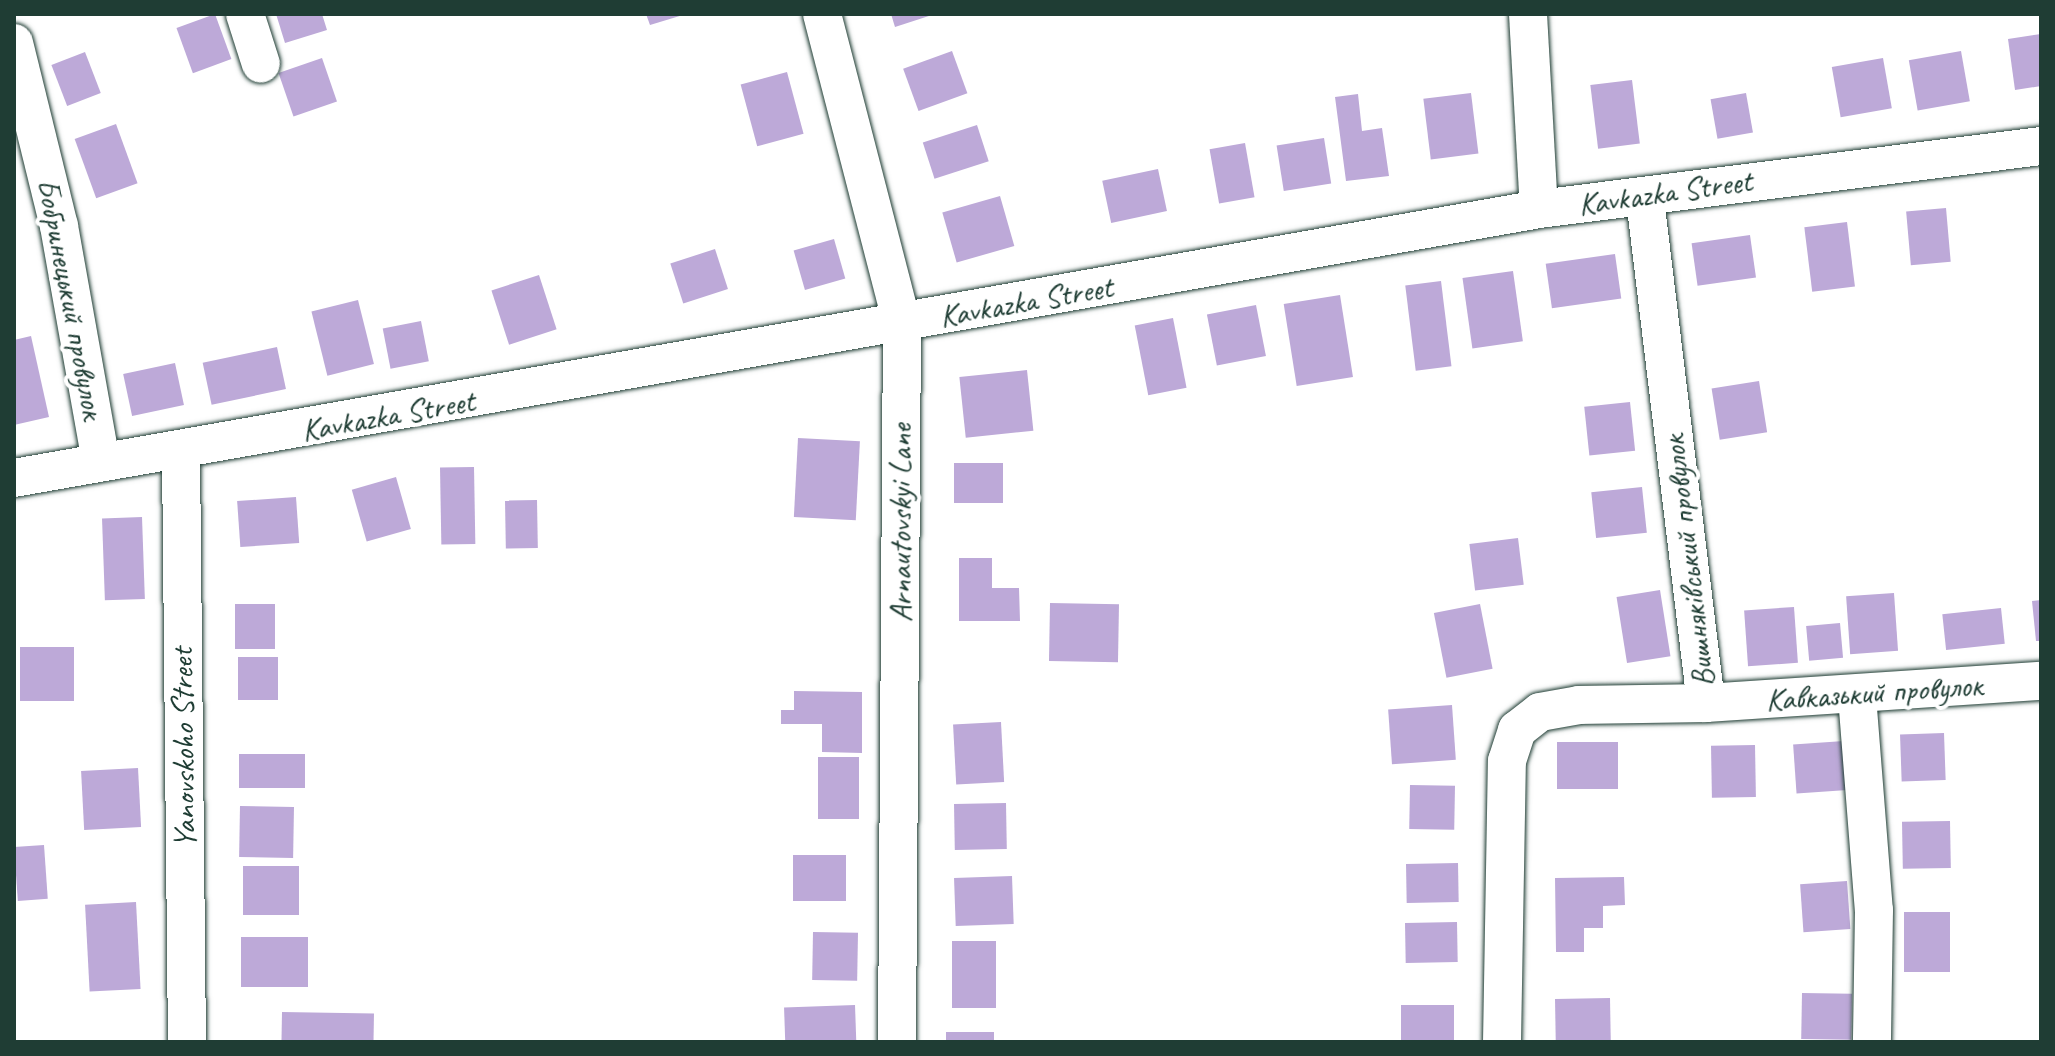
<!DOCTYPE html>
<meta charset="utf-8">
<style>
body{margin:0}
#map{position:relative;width:2055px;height:1056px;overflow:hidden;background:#fff;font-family:Caveat,sans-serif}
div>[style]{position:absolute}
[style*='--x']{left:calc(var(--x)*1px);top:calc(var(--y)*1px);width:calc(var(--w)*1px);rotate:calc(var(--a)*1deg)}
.building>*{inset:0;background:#bda9d8;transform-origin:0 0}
.roads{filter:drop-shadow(0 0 2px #1f3d34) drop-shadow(0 0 2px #1f3d34)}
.minor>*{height:38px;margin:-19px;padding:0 19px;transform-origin:19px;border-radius:19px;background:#fff}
span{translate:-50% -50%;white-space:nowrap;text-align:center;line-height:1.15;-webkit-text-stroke:8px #fff;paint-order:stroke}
.street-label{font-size:32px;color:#1f3d34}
.frame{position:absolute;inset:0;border:16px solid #1f3d34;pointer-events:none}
</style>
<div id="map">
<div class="building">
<div style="left:215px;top:14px;width:48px;height:41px;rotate:70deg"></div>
<div style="clip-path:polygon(276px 14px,322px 14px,327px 30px,285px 43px)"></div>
<div style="clip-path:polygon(646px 14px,683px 14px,683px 15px,650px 25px)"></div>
<div style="clip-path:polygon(891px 14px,932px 14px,932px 15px,895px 27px)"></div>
<div style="clip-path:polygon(2041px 34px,2041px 86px,2015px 90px,2008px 39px)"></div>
<div style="left:952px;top:51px;width:45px;height:52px;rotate:70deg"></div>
<div style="left:1961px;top:51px;width:51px;height:53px;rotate:80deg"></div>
<div style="left:85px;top:52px;width:44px;height:36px;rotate:69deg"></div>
<div style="left:322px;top:58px;width:46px;height:46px;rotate:71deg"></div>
<div style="left:1883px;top:58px;width:51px;height:52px;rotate:80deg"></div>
<div style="left:787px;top:72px;width:64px;height:48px;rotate:75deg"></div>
<div style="left:1632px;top:80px;width:64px;height:42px;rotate:83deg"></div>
<div style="left:1471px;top:93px;width:61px;height:48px;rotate:83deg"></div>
<div style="left:1746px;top:93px;width:40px;height:36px;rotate:80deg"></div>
<div style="clip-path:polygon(1358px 94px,1362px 131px,1382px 128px,1389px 176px,1346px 181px,1335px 97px)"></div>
<div style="left:116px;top:124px;width:63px;height:44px;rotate:70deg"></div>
<div style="left:977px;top:125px;width:38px;height:57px;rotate:72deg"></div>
<div style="left:1324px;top:138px;width:46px;height:48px;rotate:81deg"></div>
<div style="left:1245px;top:143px;width:55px;height:36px;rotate:80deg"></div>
<div style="left:1158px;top:169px;width:43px;height:57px;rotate:78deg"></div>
<div style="left:1000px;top:196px;width:52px;height:60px;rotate:74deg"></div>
<div style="left:1946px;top:208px;width:54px;height:40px;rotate:85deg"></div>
<div style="left:1847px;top:222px;width:65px;height:43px;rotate:83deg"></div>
<div style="left:1750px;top:235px;width:43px;height:59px;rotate:82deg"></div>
<div style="left:834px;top:239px;width:41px;height:42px;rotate:74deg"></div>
<div style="left:715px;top:249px;width:42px;height:47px;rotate:72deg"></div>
<div style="left:1615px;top:254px;width:45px;height:70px;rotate:82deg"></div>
<div style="left:1513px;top:271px;width:71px;height:51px;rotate:82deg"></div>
<div style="left:539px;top:275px;width:57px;height:50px;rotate:72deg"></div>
<div style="left:1441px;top:281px;width:86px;height:36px;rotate:83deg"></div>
<div style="left:1340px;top:295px;width:83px;height:57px;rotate:81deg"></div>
<div style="left:358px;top:300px;width:66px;height:48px;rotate:76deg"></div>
<div style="left:1256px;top:305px;width:52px;height:50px;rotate:79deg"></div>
<div style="left:1173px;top:318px;width:71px;height:39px;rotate:79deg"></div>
<div style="left:421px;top:321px;width:41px;height:39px;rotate:79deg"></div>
<div style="clip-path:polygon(31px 336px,49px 417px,14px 425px,14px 340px)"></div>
<div style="left:277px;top:347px;width:43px;height:76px;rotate:78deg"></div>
<div style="left:175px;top:363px;width:43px;height:53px;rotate:78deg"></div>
<div style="left:1027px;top:370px;width:61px;height:68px;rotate:84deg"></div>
<div style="left:1759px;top:381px;width:52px;height:48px;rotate:81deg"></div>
<div style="left:1630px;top:402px;width:49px;height:46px;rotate:84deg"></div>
<div style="left:798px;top:438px;width:62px;height:79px;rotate:3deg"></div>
<div style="left:954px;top:463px;width:49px;height:40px"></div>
<div style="left:474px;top:467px;width:77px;height:34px;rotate:89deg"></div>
<div style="left:396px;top:477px;width:54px;height:46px;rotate:74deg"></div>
<div style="left:1642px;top:487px;width:46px;height:51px;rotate:84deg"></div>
<div style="left:296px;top:497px;width:46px;height:59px;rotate:86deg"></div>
<div style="left:537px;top:500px;width:48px;height:32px;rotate:89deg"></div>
<div style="left:142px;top:517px;width:82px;height:40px;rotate:88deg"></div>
<div style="left:1518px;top:538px;width:47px;height:49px;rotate:83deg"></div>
<div style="clip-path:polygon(959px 558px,992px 558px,992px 588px,1019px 588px,1020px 621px,959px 621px)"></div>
<div style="left:1660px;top:590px;width:67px;height:44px;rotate:81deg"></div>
<div style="left:1894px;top:593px;width:58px;height:48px;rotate:86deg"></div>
<div style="clip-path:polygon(2041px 600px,2041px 641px,2036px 641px,2032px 601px)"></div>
<div style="left:1050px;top:603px;width:69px;height:58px;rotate:1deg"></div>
<div style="left:235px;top:604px;width:40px;height:45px"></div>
<div style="left:1480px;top:604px;width:66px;height:47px;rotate:79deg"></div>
<div style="left:1794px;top:607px;width:56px;height:50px;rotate:86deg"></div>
<div style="left:2001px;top:608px;width:36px;height:59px;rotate:84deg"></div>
<div style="left:1840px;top:623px;width:35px;height:34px;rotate:85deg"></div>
<div style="left:20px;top:647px;width:54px;height:54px"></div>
<div style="left:238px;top:657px;width:40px;height:43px"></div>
<div style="clip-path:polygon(794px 691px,862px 692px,862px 753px,822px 752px,822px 724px,781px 724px,781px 710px,794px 710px)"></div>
<div style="left:1452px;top:705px;width:55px;height:64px;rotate:86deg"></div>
<div style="left:1001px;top:722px;width:60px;height:48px;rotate:87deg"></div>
<div style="left:1944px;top:733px;width:47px;height:44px;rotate:88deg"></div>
<div style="left:1844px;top:741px;width:49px;height:51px;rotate:86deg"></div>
<div style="left:1618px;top:742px;width:47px;height:61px;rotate:90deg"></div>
<div style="left:1755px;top:745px;width:52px;height:44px;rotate:89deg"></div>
<div style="left:239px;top:754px;width:66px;height:34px"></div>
<div style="left:818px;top:757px;width:41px;height:62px"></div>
<div style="left:138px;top:768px;width:59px;height:57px;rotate:87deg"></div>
<div style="left:1410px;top:785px;width:45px;height:44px;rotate:1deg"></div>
<div style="left:1006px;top:803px;width:46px;height:52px;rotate:89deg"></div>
<div style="left:240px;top:806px;width:54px;height:51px;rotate:1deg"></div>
<div style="left:1950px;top:821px;width:47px;height:48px;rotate:89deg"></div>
<div style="left:44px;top:845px;width:54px;height:30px;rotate:86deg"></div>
<div style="left:793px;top:855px;width:53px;height:46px"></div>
<div style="left:1458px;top:863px;width:39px;height:52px;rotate:89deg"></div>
<div style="left:243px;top:866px;width:56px;height:49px"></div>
<div style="left:1012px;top:876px;width:48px;height:58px;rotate:88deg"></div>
<div style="clip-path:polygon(1624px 877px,1625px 905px,1603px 906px,1603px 928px,1584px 928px,1584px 952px,1556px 952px,1555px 878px)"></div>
<div style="left:1847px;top:881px;width:48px;height:47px;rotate:86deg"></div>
<div style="left:136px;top:902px;width:87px;height:51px;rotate:87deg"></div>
<div style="left:1904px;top:912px;width:46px;height:60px"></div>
<div style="left:1457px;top:922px;width:40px;height:52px;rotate:89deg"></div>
<div style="left:813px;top:932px;width:45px;height:48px;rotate:1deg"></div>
<div style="left:241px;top:937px;width:67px;height:50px"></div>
<div style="left:952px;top:941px;width:44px;height:67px"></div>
<div style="left:1802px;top:993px;width:50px;height:46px;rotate:1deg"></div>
<div style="left:1610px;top:998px;width:44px;height:55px;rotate:89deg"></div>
<div style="left:855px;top:1005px;width:37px;height:71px;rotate:88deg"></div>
<div style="left:1454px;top:1005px;width:37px;height:53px;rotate:90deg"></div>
<div style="left:282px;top:1012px;width:92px;height:30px;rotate:1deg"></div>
<div style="left:994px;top:1032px;width:10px;height:48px;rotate:90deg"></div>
</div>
<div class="roads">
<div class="minor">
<div style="--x:245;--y:14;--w:52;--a:72.3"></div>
<div style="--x:822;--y:14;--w:320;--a:75.5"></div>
<div style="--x:902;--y:324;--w:718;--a:90.4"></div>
<div style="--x:1528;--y:14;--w:195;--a:86.8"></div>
<div style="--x:14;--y:43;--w:188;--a:76.2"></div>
<div style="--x:59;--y:226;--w:240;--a:79.9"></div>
<div style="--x:181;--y:453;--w:589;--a:89.42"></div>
<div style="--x:14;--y:478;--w:1549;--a:-10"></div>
<div style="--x:1539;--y:209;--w:506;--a:-7.15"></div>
<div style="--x:1857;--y:696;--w:215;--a:85.5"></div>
<div style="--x:1874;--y:910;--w:132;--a:90.9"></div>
<div style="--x:1706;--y:703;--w:336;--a:-3.8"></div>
<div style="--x:1502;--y:1042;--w:281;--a:-89"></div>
<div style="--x:1507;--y:761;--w:33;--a:-72"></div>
<div style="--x:1517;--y:730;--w:29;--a:-38"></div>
<div style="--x:1540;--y:712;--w:40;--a:-10"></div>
<div style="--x:1579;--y:705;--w:127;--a:-0.9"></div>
<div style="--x:1706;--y:703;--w:508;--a:-96.9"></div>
</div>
</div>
<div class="street-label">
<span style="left:1665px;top:193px;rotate:-8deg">Kavkazka Street</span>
<span style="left:70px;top:299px;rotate:79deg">Бобринецький провулок</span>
<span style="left:1026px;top:302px;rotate:-10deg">Kavkazka Street</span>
<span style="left:388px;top:416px;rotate:-10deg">Kavkazka Street</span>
<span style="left:901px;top:523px;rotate:-90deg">Arnautovskyi Lane</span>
<span style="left:1689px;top:561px;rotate:-97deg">Вишняківський провулок</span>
<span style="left:1874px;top:693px;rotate:-4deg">Кавказький провулок</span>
<span style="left:184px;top:748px;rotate:-91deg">Yanovskoho Street</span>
</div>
<div class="frame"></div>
</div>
